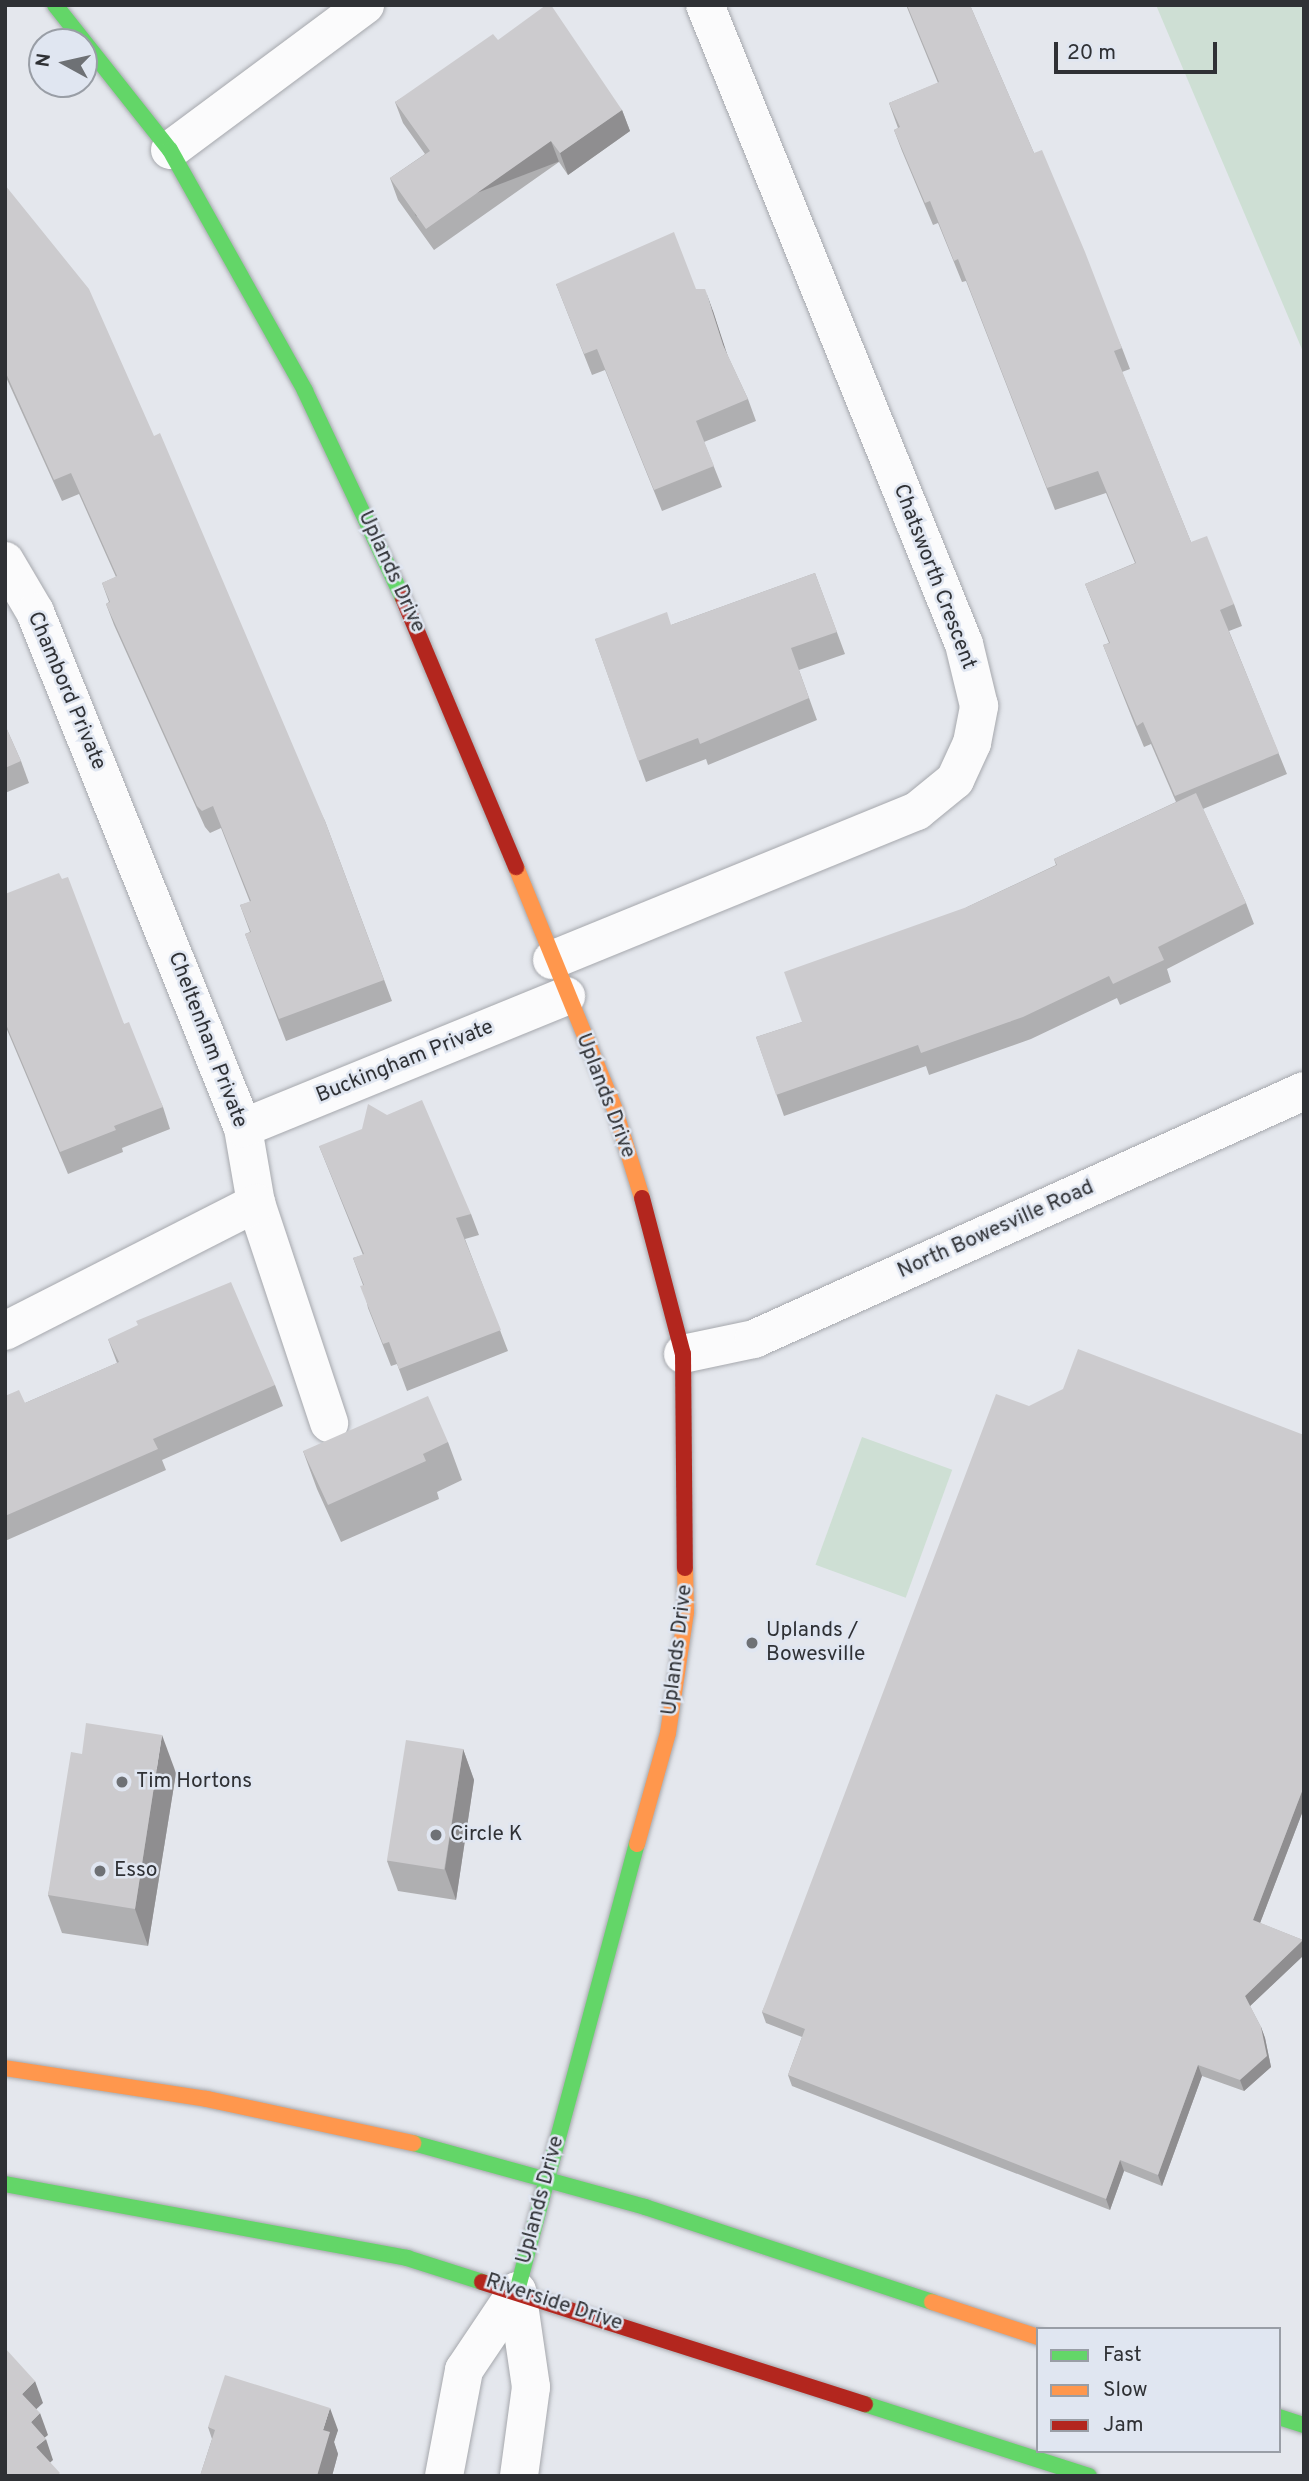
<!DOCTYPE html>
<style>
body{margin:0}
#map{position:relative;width:1309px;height:2481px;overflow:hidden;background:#e4e7ed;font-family:Overpass,sans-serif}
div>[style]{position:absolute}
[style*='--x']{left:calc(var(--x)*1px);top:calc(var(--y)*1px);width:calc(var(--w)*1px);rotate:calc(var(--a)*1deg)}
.green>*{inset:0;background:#cedfd4;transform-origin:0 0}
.roads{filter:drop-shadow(0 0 2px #a6a8ad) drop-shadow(0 0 2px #a6a8ad)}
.street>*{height:38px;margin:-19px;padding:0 19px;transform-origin:19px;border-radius:19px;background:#fbfbfc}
.fast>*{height:16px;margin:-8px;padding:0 8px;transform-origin:8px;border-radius:8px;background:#63d668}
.slow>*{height:16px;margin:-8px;padding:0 8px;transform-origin:8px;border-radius:8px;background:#ff974d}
.jam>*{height:16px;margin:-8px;padding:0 8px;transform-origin:8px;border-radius:8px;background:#b3261e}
.wall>*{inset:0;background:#afafb1}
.shaded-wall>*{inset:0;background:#8f8e90;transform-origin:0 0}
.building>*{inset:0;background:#cccbce;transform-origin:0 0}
.dots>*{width:19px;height:19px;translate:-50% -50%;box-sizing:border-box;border:4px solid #e0e6f1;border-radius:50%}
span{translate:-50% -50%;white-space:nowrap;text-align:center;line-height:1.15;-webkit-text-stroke:5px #e0e6f1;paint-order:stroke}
.street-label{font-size:21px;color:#2f3135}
.poi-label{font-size:21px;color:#2f3135}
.left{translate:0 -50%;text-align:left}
.frame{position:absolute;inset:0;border:7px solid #2f3135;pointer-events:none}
.legend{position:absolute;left:1036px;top:2327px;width:245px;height:126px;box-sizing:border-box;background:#e0e6f1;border:2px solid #999ea6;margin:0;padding:9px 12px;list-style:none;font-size:21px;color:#2f3135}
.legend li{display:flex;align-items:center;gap:14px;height:35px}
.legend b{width:35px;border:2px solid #999ea6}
.north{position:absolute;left:28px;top:28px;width:70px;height:70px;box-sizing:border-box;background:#e0e6f1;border:2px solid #999ea6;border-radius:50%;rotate:278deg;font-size:19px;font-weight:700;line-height:28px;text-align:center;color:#2f3135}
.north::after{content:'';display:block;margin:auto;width:24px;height:32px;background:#6e7175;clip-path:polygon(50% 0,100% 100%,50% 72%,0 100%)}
.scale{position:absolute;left:1054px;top:42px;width:163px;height:32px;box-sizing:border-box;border:4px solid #2f3135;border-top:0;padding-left:9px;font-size:21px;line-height:24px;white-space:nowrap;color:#2f3135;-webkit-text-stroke:5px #e0e6f1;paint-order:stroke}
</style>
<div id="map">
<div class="green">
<div style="clip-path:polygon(1156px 5px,1304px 5px,1304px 354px)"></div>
<div style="left:862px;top:1437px;width:96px;height:136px;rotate:20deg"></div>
</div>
<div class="roads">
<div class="street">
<div style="--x:170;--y:150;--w:243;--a:-36.6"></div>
<div style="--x:5;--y:561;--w:59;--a:59.5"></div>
<div style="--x:35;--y:612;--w:556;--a:68.05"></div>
<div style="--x:243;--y:1128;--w:76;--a:80.2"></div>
<div style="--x:256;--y:1203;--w:232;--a:71.6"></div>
<div style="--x:552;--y:960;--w:394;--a:-22.2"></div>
<div style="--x:917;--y:811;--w:49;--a:-39.2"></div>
<div style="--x:955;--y:780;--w:41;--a:-65.3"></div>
<div style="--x:972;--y:743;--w:38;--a:-79"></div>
<div style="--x:979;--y:706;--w:64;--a:-103.6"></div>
<div style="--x:964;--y:644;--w:689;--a:-112.06"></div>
<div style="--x:243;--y:1128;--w:349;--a:-22.2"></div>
<div style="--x:5;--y:1331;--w:282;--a:-27"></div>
<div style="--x:683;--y:1354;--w:73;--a:-11.9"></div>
<div style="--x:754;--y:1339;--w:603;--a:-24.27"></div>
<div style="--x:517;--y:2291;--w:97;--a:81.7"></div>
<div style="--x:531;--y:2387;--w:90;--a:97.7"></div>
<div style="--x:444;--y:2476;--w:108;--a:-79.3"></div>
<div style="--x:464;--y:2370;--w:95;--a:-56.1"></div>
</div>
<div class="fast">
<div style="--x:55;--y:5;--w:185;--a:51.6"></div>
<div style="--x:170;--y:150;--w:276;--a:60.7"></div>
<div style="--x:305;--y:391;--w:229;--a:64.7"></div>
<div style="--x:413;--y:2143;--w:241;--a:15.4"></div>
<div style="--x:645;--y:2207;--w:302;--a:18.3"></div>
<div style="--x:5;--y:2184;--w:409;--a:10.4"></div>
<div style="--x:407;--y:2258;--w:79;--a:17.7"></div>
<div style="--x:517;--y:2291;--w:463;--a:-75"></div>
<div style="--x:865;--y:2404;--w:235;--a:17.8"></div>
<div style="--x:1279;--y:2417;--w:26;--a:18"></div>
</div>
<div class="slow">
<div style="--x:516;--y:867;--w:262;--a:67.8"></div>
<div style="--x:615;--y:1110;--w:92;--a:72.9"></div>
<div style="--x:637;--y:1844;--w:115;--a:-74.4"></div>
<div style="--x:668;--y:1733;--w:122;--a:-81.5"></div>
<div style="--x:686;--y:1612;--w:44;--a:-91.3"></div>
<div style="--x:5;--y:2068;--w:204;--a:8.7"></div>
<div style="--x:207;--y:2099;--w:211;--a:12.1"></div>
<div style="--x:932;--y:2302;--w:112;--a:18.3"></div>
</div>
<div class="jam">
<div style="--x:403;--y:598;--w:292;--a:67.2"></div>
<div style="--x:642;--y:1198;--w:161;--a:75.3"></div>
<div style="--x:683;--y:1354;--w:214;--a:89.5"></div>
<div style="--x:482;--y:2282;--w:402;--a:17.7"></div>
</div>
</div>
<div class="wall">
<div style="clip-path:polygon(906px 5px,970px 5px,1034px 153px,1122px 348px,1130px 369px,1122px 372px,1191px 542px,1234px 604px,1242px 626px,1229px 631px,1287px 774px,1203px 809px,1246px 903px,1254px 924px,1167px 969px,1171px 982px,1120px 1005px,1117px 998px,1031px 1039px,929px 1075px,926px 1066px,784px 1116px,756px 1037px,802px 1022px,967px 907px,1056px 865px,1054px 859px,1176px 802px,1151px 744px,1144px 747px,1134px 723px,1103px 645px,1109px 643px,1085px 584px,1135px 563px,1106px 493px,1055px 510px,966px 281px,962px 282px,938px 223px,933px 225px,902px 151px,894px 130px,898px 128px,889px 103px,938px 83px)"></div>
<div style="clip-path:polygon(498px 40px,622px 110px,630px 131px,568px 175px,559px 162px,434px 250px,398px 200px,390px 178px,425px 154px,403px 123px,395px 102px)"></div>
<div style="clip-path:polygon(5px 185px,325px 821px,392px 1001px,286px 1041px,245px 934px,250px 932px,240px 905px,250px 902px,221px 828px,210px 833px,205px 827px,114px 625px,106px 604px,109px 602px,102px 583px,116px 577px,79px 494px,62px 501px,5px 375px)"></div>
<div style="clip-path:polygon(556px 284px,696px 289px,713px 311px,726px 352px,748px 399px,756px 421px,704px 442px,722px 487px,662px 511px,605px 370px,592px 375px)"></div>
<div style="clip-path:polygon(815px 573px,845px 654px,799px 670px,817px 720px,708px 765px,706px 759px,646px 782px,595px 639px,671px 625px)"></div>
<div style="clip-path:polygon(5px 725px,21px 761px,29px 783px,5px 793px)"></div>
<div style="clip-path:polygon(5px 894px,124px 1024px,163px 1107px,170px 1129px,122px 1148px,123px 1152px,68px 1174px,5px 1025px)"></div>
<div style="clip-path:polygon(319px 1146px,471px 1214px,479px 1235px,465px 1239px,508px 1351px,407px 1391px,397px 1364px,391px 1366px,368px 1308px,363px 1285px,353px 1258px,363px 1255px)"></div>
<div style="clip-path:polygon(108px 1339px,275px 1385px,283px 1406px,162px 1460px,166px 1470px,5px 1541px,5px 1396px,25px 1403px,117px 1363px)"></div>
<div style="clip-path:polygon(1029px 1406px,1304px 1435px,1304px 1808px,1260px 1923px,1303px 1940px,1304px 1955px,1250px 2006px,1261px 2027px,1265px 2038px,1271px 2067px,1244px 2091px,1202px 2076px,1162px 2186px,1124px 2171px,1110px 2210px,792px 2086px,788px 2075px,802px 2037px,766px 2023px,762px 2012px)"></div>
<div style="clip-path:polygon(448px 1442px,462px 1480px,437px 1492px,439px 1499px,341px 1542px,317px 1489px,303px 1451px)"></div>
<div style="clip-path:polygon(463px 1749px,474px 1780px,456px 1900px,398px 1891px,387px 1861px)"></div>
<div style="clip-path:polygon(82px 1754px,176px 1773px,148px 1946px,62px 1933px,48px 1895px)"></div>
<div style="clip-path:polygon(208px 2427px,338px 2430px,334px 2442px,338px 2454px,332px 2476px,200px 2476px,212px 2439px)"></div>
</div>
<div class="shaded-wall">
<div style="clip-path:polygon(622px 110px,630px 131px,568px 175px,560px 153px)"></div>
<div style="left:551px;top:141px;width:22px;height:153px;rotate:69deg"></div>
<div style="clip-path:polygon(705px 289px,713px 311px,731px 366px,723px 345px)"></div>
<div style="clip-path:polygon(162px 1735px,176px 1773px,148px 1946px,135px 1909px)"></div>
<div style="clip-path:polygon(463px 1749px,474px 1780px,456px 1900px,445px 1869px)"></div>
<div style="clip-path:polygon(1304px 1786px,1304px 1808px,1257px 1931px,1253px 1920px)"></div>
<div style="clip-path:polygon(1303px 1940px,1304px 1955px,1249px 2007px,1245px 1996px)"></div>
<div style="clip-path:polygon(1261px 2027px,1265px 2038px,1271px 2067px,1244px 2091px,1240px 2080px)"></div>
<div style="clip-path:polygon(1198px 2065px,1202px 2076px,1162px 2186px,1158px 2175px)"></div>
<div style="clip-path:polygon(1120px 2160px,1124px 2171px,1110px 2210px,1106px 2199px)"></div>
<div style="clip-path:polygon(35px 2381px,43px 2403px,30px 2415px,22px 2394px)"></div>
<div style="clip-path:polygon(330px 2408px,338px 2430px,334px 2442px,338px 2454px,332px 2476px,317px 2476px,323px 2430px)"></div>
<div style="clip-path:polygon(40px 2413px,48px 2435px,38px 2443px,31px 2422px)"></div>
<div style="clip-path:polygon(46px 2439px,53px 2460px,44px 2468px,36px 2447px)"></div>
</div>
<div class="building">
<div style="clip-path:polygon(546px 5px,551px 5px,622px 110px,560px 153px,551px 141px,426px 229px,390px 178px,430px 151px,395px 102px,493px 34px,498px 40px)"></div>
<div style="clip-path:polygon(907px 5px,970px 5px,1034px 153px,1042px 150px,1085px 252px,1122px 348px,1114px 351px,1191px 542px,1207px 536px,1234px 604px,1220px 610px,1279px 753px,1175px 796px,1143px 722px,1137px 726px,1103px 645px,1110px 643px,1085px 584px,1136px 563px,1098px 471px,1047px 488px,958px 259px,954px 261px,930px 201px,925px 203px,894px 130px,900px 127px,889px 103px,939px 82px)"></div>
<div style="clip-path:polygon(5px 185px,89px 289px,154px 436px,160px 433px,325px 821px,384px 980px,279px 1019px,245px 934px,251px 932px,240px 905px,251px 901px,213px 806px,202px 811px,197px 806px,106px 604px,110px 602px,102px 583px,117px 576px,71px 473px,54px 480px,5px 371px)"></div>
<div style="clip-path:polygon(674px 232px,696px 289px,705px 289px,723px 345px,748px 399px,696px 421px,714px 466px,654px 490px,597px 349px,584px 354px,556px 284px)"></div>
<div style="clip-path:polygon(815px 573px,837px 632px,791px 648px,809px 698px,700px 744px,698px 738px,638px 761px,595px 639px,667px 612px,671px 625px)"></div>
<div style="clip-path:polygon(5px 725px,21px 761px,5px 768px)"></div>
<div style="clip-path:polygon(1196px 793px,1246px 903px,1158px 947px,1164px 960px,1113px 984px,1109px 976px,1023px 1017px,921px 1053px,918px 1045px,776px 1095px,756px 1037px,802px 1022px,784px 972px,967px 907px,1057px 865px,1054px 859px)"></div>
<div style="clip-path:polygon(59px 873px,62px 879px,68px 877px,124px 1024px,129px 1022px,163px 1107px,114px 1126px,116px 1130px,60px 1152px,5px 1022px,5px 894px)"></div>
<div style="clip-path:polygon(422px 1100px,471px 1214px,456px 1218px,501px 1330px,399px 1369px,389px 1342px,383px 1344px,360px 1286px,364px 1285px,353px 1258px,364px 1254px,319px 1146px,362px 1129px,368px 1104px,387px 1115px)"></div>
<div style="clip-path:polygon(231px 1282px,275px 1385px,153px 1439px,158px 1449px,5px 1516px,5px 1396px,19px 1390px,25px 1403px,119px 1362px,108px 1339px,138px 1325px,136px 1321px)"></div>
<div style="clip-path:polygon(1078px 1349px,1304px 1435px,1304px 1786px,1253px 1920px,1303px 1940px,1245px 1996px,1261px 2027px,1267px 2056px,1240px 2080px,1198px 2065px,1158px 2175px,1120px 2160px,1106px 2199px,788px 2075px,805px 2029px,762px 2012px,996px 1394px,1029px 1406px,1063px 1389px)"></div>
<div style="clip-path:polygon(428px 1396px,448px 1442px,423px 1454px,426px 1461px,328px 1505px,303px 1451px)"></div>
<div style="clip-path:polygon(86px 1723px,162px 1735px,135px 1909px,48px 1895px,71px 1752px,82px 1754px)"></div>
<div style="left:406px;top:1740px;width:58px;height:122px;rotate:9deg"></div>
<div style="clip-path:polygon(5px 2348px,35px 2381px,22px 2394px,40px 2413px,31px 2422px,46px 2439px,36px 2447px,60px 2473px,57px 2476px,5px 2476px)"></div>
<div style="clip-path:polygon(225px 2375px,330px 2408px,323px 2430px,330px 2432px,317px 2476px,200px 2476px,215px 2430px,208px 2427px)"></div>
</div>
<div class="dots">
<div style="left:752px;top:1643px;background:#6e7175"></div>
<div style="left:122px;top:1782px;background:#6e7175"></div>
<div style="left:436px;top:1835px;background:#6e7175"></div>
<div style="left:100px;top:1871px;background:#6e7175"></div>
</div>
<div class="street-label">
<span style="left:391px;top:572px;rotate:65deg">Uplands Drive</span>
<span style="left:934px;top:577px;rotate:69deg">Chatsworth Crescent</span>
<span style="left:66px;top:691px;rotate:67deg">Chambord Private</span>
<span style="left:207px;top:1040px;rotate:69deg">Cheltenham Private</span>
<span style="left:405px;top:1062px;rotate:-22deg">Buckingham Private</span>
<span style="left:605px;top:1096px;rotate:69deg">Uplands Drive</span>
<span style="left:996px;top:1230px;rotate:-24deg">North Bowesville Road</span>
<span style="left:678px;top:1650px;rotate:-83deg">Uplands Drive</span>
<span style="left:541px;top:2200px;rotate:-75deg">Uplands Drive</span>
<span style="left:554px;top:2303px;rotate:18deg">Riverside Drive</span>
</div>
<div class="poi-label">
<span class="left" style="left:766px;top:1643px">Uplands /<br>Bowesville</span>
<span class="left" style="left:136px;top:1782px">Tim Hortons</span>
<span class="left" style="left:450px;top:1835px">Circle K</span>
<span class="left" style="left:114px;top:1871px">Esso</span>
</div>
<div class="frame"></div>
<ul class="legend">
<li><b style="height:9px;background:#63d668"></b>Fast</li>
<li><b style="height:9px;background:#ff974d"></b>Slow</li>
<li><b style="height:9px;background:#b3261e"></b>Jam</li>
</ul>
<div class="north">N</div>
<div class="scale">20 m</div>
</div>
